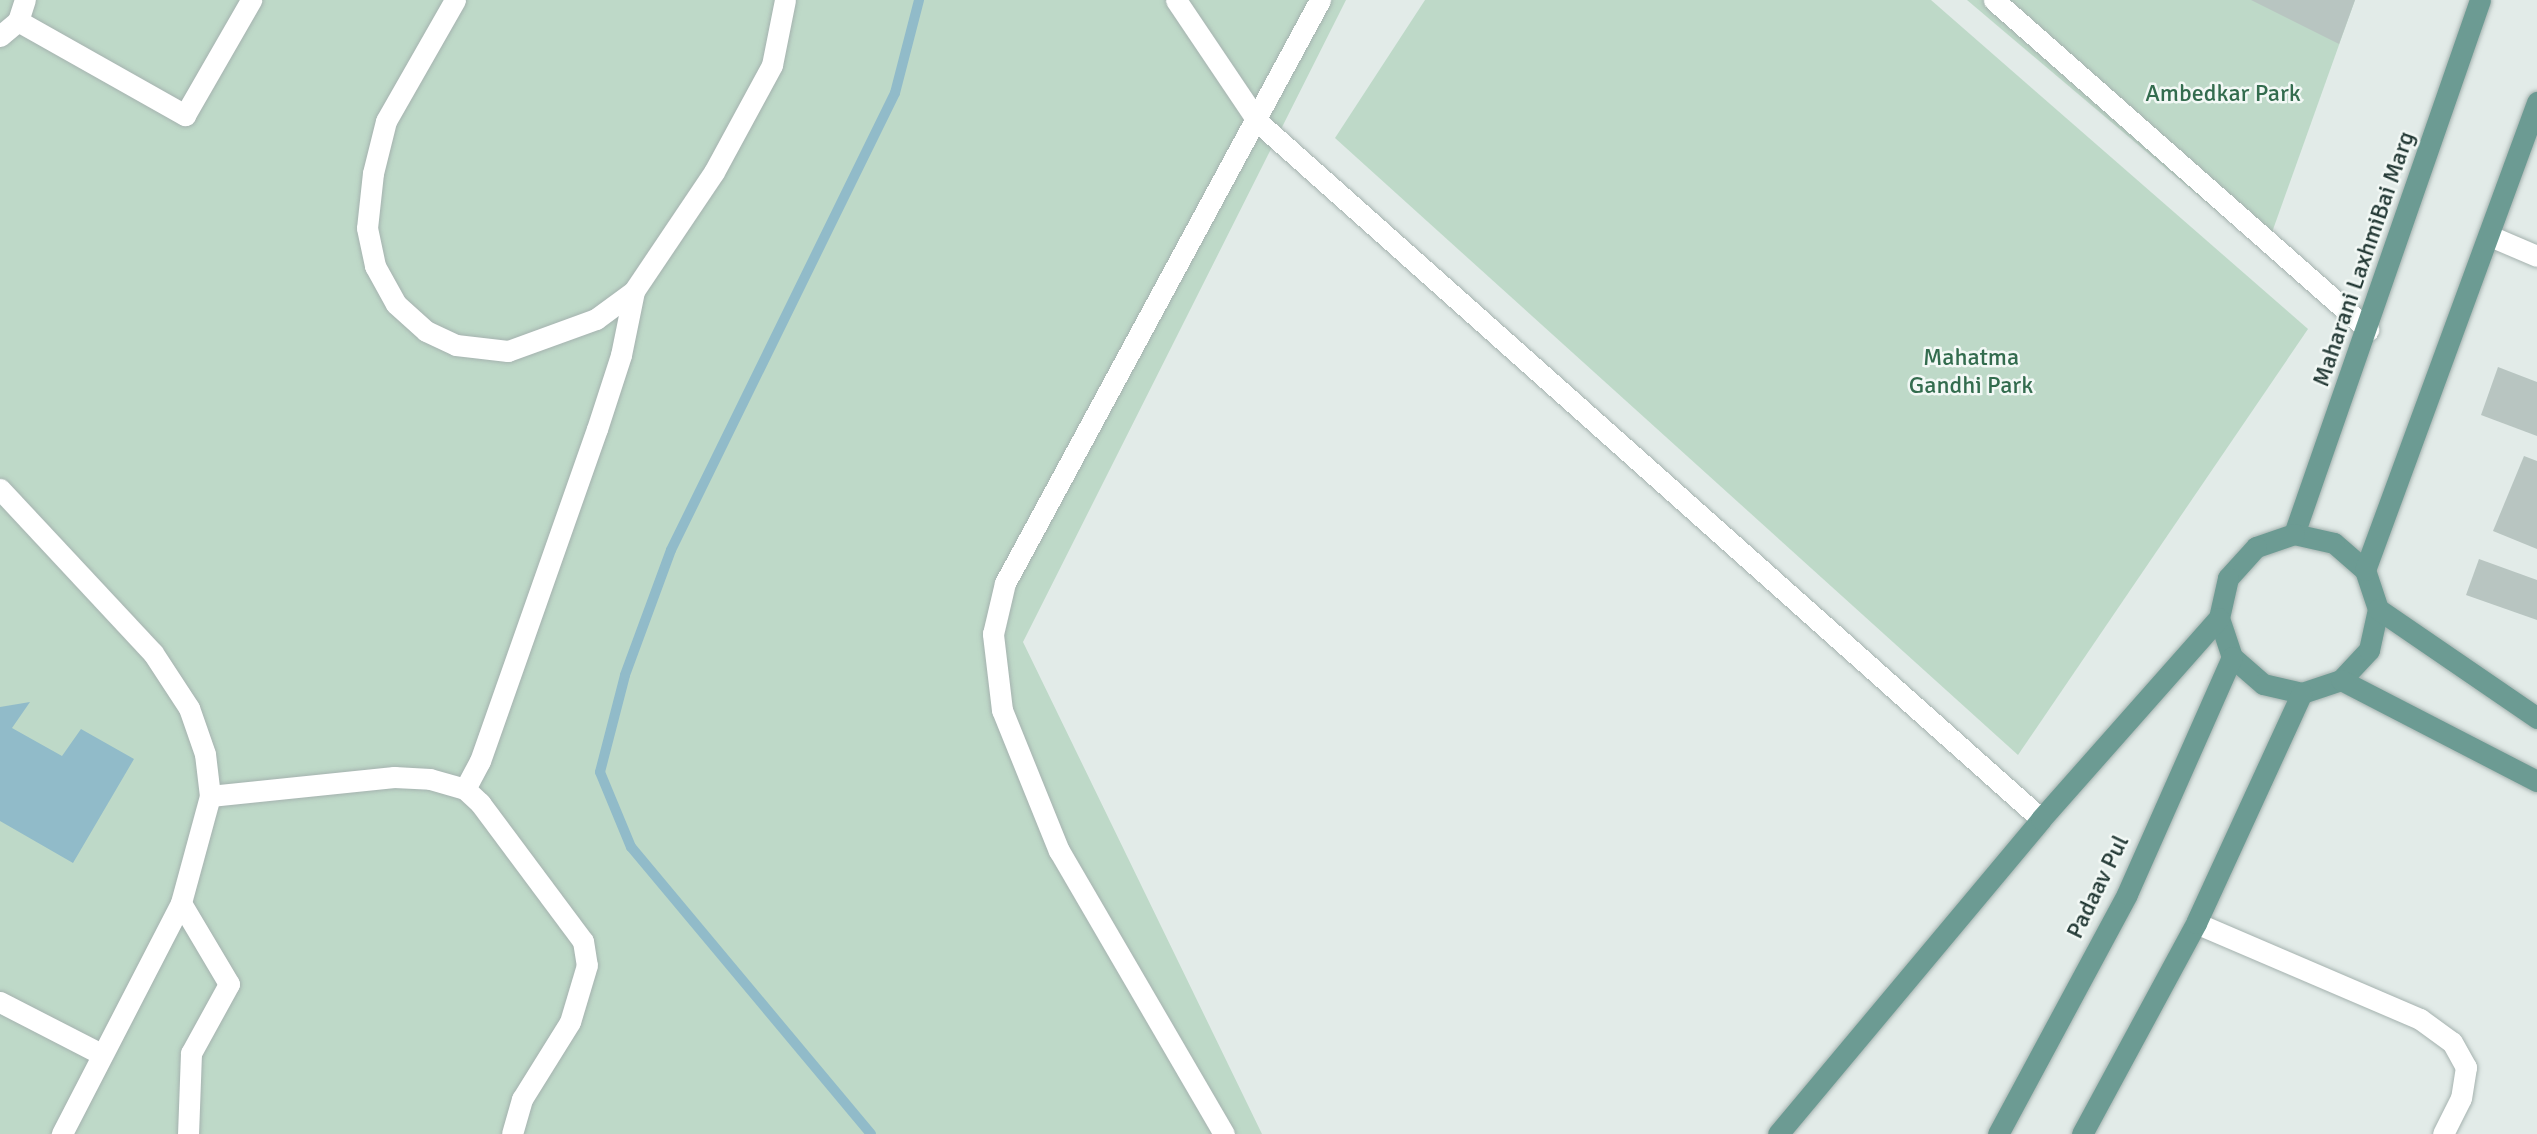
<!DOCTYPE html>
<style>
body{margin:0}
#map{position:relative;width:2537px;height:1134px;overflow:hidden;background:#e2ebe8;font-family:Signika,sans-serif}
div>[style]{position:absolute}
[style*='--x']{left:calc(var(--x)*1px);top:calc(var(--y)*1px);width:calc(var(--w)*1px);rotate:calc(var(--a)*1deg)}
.green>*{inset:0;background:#bed9c8}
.water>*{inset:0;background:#91bbc9}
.stream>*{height:10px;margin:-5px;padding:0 5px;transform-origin:5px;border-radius:5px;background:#91bbc9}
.building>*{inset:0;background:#b8c5c1}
.roads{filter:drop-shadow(0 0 2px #a5b2af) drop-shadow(0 0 2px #a5b2af)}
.minor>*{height:21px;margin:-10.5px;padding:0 10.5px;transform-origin:10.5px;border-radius:10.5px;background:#fff}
.major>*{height:21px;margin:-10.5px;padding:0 10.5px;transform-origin:10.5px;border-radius:10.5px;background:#6c9b93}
span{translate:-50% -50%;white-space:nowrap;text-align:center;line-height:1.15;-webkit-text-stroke:5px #f2f8f5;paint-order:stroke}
.park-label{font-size:24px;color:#336c4e}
.street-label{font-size:24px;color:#243a36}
</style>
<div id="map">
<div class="green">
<div style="clip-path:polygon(0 0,1346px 0,1023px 642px,1262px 1134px,0 1134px)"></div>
<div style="clip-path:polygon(1425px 0,1931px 0,2308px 329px,2018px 755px,1335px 138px)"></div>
<div style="clip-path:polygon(1967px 0,2355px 0,2265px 252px)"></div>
</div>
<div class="water">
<div style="clip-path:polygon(30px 702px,12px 728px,62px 756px,81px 729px,134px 759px,73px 863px,0 821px,0 707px)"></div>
</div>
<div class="stream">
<div style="--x:871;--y:1134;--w:374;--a:-129.9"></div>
<div style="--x:631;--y:847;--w:81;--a:-112.5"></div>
<div style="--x:600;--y:772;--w:100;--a:-75.5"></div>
<div style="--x:625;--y:675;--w:133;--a:-69.8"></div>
<div style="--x:671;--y:550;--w:509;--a:-63.89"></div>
<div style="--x:895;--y:93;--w:96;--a:-75.5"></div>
</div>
<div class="building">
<div style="clip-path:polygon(2251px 0,2355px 0,2339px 44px)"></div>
<div style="clip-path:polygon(2498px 367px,2537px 382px,2537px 436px,2481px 415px)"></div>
<div style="clip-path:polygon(2524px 456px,2537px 461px,2537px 549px,2493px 531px)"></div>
<div style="clip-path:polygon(2479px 559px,2537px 580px,2537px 620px,2466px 595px)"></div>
</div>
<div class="roads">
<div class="minor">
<div style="--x:455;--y:0;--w:139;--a:119.7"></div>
<div style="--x:386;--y:121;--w:54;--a:104"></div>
<div style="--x:373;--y:173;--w:55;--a:96.2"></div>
<div style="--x:367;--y:228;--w:39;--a:78"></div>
<div style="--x:375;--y:266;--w:43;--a:61.1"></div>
<div style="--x:396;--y:304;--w:40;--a:42"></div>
<div style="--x:426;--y:331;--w:33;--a:25"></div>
<div style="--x:456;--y:345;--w:52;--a:6.6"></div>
<div style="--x:508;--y:351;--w:94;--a:-20"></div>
<div style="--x:596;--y:319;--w:47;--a:-36.4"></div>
<div style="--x:634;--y:291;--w:143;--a:-56.1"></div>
<div style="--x:714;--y:172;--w:122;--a:-61.5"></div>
<div style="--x:772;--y:65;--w:66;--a:-78.7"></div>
<div style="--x:1176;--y:0;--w:147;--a:56.1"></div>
<div style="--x:1258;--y:122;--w:1048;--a:41.67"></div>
<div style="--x:1994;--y:0;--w:499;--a:41.4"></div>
<div style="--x:18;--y:21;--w:192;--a:29.4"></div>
<div style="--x:185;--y:115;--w:133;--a:-60.1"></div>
<div style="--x:0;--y:36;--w:23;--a:-40"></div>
<div style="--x:18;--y:21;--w:22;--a:-72"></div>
<div style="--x:2490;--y:236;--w:51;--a:23.1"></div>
<div style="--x:0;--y:489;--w:224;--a:47"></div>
<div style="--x:153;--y:653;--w:66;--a:56.8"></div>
<div style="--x:189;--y:708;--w:49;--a:70.8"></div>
<div style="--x:205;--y:754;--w:42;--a:83.2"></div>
<div style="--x:210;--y:796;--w:111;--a:105.2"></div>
<div style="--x:181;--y:903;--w:260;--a:117.3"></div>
<div style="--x:465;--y:789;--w:32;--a:-62"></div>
<div style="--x:480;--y:761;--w:352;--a:-70.6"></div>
<div style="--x:597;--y:429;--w:78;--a:-72"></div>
<div style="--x:621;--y:355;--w:65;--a:-78.5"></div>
<div style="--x:210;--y:796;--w:185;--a:-5.9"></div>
<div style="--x:394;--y:777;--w:36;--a:3"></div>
<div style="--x:430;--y:779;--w:36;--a:16"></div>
<div style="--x:465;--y:789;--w:21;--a:43"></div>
<div style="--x:480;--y:803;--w:172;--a:53.3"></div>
<div style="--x:583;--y:941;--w:24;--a:81"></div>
<div style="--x:587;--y:965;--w:59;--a:106.6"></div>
<div style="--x:570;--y:1022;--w:91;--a:121.9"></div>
<div style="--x:522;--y:1099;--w:36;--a:106"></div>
<div style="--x:181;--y:903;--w:94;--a:59.3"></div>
<div style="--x:229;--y:984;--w:79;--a:118.8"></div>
<div style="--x:191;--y:1053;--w:81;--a:92.1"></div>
<div style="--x:2196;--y:923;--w:244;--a:23.2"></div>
<div style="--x:2420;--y:1019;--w:39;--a:36"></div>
<div style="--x:2452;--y:1042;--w:29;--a:61"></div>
<div style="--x:2466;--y:1067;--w:31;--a:99"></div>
<div style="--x:2461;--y:1098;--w:40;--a:116.6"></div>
<div style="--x:0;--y:1002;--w:114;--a:27.2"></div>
<div style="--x:1224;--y:1134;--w:328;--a:-120.2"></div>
<div style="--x:1059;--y:851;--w:152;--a:-112"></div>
<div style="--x:1002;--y:710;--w:77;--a:-96.8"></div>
<div style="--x:993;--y:634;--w:52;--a:-76.8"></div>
<div style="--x:1005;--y:583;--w:663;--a:-61.62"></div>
</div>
<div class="major">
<div style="--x:2294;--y:534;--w:565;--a:-70.8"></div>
<div style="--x:2365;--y:570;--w:41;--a:-138.9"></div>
<div style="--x:2334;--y:543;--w:41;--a:-167.3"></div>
<div style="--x:2294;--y:534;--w:40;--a:161.1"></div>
<div style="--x:2256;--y:547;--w:42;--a:132.1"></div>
<div style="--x:2228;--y:578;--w:41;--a:102.7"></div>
<div style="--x:2219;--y:618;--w:41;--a:71.6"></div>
<div style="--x:2232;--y:657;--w:41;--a:41.1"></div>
<div style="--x:2263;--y:684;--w:40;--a:13"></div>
<div style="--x:2302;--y:693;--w:41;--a:-18.4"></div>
<div style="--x:2341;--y:680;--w:41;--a:-47"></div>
<div style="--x:2369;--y:650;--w:42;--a:-77.6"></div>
<div style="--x:2378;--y:609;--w:41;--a:-108.4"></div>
<div style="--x:2365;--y:570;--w:499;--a:-69.8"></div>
<div style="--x:2378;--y:609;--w:193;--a:34.4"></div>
<div style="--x:2341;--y:680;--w:220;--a:27.3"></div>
<div style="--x:1778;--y:1134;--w:410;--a:-50.1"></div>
<div style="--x:2041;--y:819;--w:268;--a:-48.5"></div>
<div style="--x:1998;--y:1134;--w:272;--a:-61.7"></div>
<div style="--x:2127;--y:894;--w:259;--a:-66.1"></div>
<div style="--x:2082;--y:1134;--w:240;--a:-61.6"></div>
<div style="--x:2196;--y:923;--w:253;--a:-65.3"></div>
</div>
</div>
<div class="park-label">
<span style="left:2223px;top:94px">Ambedkar Park</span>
<span style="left:1971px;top:372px">Mahatma<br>Gandhi Park</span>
</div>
<div class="street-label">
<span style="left:2364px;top:259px;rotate:-71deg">Maharani LaxhmiBai Marg</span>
<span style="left:2098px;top:887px;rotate:-64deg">Padaav Pul</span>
</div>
</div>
